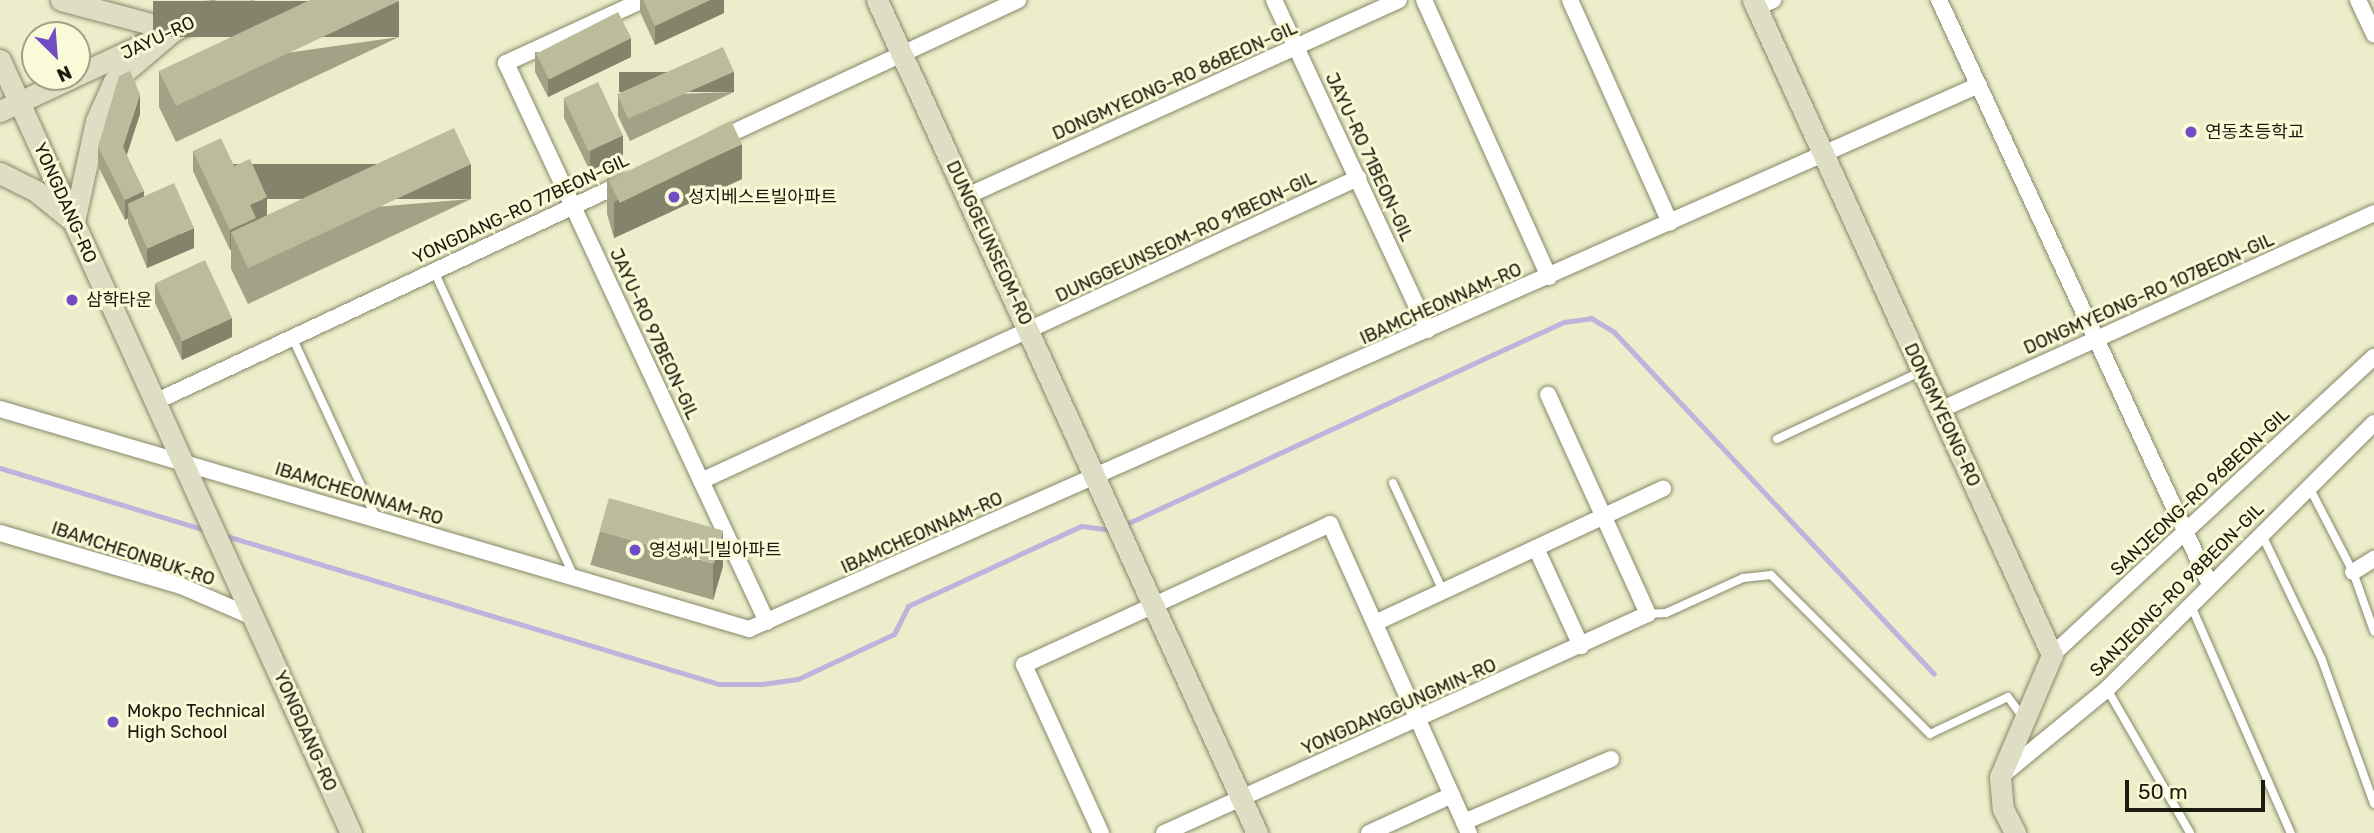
<!DOCTYPE html>
<meta charset="utf-8">
<style>
body{margin:0}
#map{position:relative;width:2374px;height:833px;overflow:hidden;background:#ecedca;font-family:Rubik,"Noto Sans KR",sans-serif}
div>[style]{position:absolute}
[style*='--x']{left:calc(var(--x)*1px);top:calc(var(--y)*1px);width:calc(var(--w)*1px);rotate:calc(var(--a)*1deg)}
.stream>*{height:5px;margin:-2.5px;padding:0 2.5px;transform-origin:2.5px;border-radius:2.5px;background:#bdb4dd}
.roads{filter:drop-shadow(0 0 2px #878869) drop-shadow(0 0 2px #878869)}
.lane>*{height:8px;margin:-4px;padding:0 4px;transform-origin:4px;border-radius:4px;background:#fff}
.street>*{height:16px;margin:-8px;padding:0 8px;transform-origin:8px;border-radius:8px;background:#fff}
.secondary>*{height:21px;margin:-10.5px;padding:0 10.5px;transform-origin:10.5px;border-radius:10.5px;background:#dedec4}
.wall>*{inset:0;background:#a2a286;transform-origin:0 0}
.shaded-wall>*{inset:0;background:#84846d;transform-origin:0 0}
.building>*{inset:0;background:#bcbc9c;transform-origin:0 0}
.dots>*{width:19px;height:19px;translate:-50% -50%;box-sizing:border-box;border:4px solid #f9fad7;border-radius:50%}
span{translate:-50% -50%;white-space:nowrap;text-align:center;line-height:1.15;-webkit-text-stroke:6px #f9fad7;paint-order:stroke}
.street-label{font-size:18px;color:#1b1b0f}
.poi-label{font-size:18px;color:#1b1b0f}
.left{translate:0 -50%;text-align:left}
.north{position:absolute;left:21px;top:21px;width:70px;height:70px;box-sizing:border-box;background:#f9fad7;border:2px solid #a0a187;border-radius:50%;rotate:155deg;font-size:19px;font-weight:700;line-height:28px;text-align:center;color:#1b1b0f}
.north::after{content:'';display:block;margin:auto;width:24px;height:32px;background:#734bc4;clip-path:polygon(50% 0,100% 100%,50% 72%,0 100%)}
.scale{position:absolute;left:2125px;top:780px;width:140px;height:32px;box-sizing:border-box;border:4px solid #1b1b0f;border-top:0;padding-left:9px;font-size:21px;line-height:24px;white-space:nowrap;color:#1b1b0f;-webkit-text-stroke:5px #f9fad7;paint-order:stroke}
</style>
<div id="map">
<div class="stream">
<div style="--x:0;--y:468;--w:215;--a:16.8"></div>
<div style="--x:1122;--y:526;--w:487;--a:-24.8"></div>
<div style="--x:1564;--y:322;--w:27;--a:-8"></div>
<div style="--x:1591;--y:318;--w:27;--a:31"></div>
<div style="--x:1614;--y:332;--w:468;--a:46.9"></div>
<div style="--x:223;--y:535;--w:518;--a:16.72"></div>
<div style="--x:719;--y:684;--w:43;--a:0"></div>
<div style="--x:762;--y:684;--w:36;--a:-8"></div>
<div style="--x:798;--y:679;--w:106;--a:-25.1"></div>
<div style="--x:894;--y:634;--w:31;--a:-63"></div>
<div style="--x:908;--y:606;--w:191;--a:-24.8"></div>
<div style="--x:1081;--y:526;--w:32;--a:7"></div>
</div>
<div class="roads">
<div class="lane">
<div style="--x:434;--y:271;--w:337;--a:65.4"></div>
<div style="--x:292;--y:337;--w:200;--a:65.1"></div>
<div style="--x:1777;--y:439;--w:160;--a:-25.1"></div>
<div style="--x:1393;--y:483;--w:119;--a:65.2"></div>
<div style="--x:2309;--y:487;--w:96;--a:62.6"></div>
<div style="--x:2353;--y:572;--w:63;--a:70.4"></div>
<div style="--x:2261;--y:533;--w:141;--a:64.3"></div>
<div style="--x:2322;--y:660;--w:153;--a:70.1"></div>
<div style="--x:2192;--y:608;--w:246;--a:66.3"></div>
<div style="--x:1648;--y:614;--w:18;--a:-3"></div>
<div style="--x:1666;--y:613;--w:85;--a:-24.4"></div>
<div style="--x:1743;--y:578;--w:28;--a:-6"></div>
<div style="--x:1771;--y:575;--w:225;--a:45"></div>
<div style="--x:1930;--y:734;--w:86;--a:-25.4"></div>
<div style="--x:2008;--y:697;--w:24;--a:54"></div>
<div style="--x:2107;--y:689;--w:166;--a:60"></div>
</div>
<div class="street">
<div style="--x:643;--y:0;--w:151;--a:155.3"></div>
<div style="--x:506;--y:63;--w:617;--a:64.97"></div>
<div style="--x:1274;--y:0;--w:364;--a:65"></div>
<div style="--x:1424;--y:0;--w:304;--a:65.7"></div>
<div style="--x:1570;--y:0;--w:244;--a:65.8"></div>
<div style="--x:1939;--y:0;--w:645;--a:65.14"></div>
<div style="--x:2358;--y:0;--w:38;--a:65"></div>
<div style="--x:1756;--y:8;--w:19;--a:-25"></div>
<div style="--x:719;--y:139;--w:330;--a:-24.9"></div>
<div style="--x:967;--y:196;--w:474;--a:-24.4"></div>
<div style="--x:155;--y:402;--w:519;--a:-25.08"></div>
<div style="--x:0;--y:409;--w:781;--a:16.37"></div>
<div style="--x:749;--y:629;--w:1345;--a:-23.86"></div>
<div style="--x:1940;--y:410;--w:477;--a:-24.4"></div>
<div style="--x:701;--y:481;--w:724;--a:-24.76"></div>
<div style="--x:0;--y:533;--w:189;--a:16.3"></div>
<div style="--x:181;--y:586;--w:78;--a:23.3"></div>
<div style="--x:1536;--y:548;--w:108;--a:65.3"></div>
<div style="--x:2353;--y:572;--w:25;--a:-32"></div>
<div style="--x:1375;--y:623;--w:318;--a:-25"></div>
<div style="--x:2052;--y:655;--w:439;--a:-42.8"></div>
<div style="--x:2000;--y:777;--w:139;--a:-39.4"></div>
<div style="--x:2107;--y:689;--w:377;--a:-44.9"></div>
<div style="--x:1464;--y:822;--w:160;--a:-23.2"></div>
<div style="--x:1101;--y:833;--w:185;--a:-114.6"></div>
<div style="--x:1024;--y:665;--w:337;--a:-24.7"></div>
<div style="--x:1330;--y:524;--w:339;--a:65.8"></div>
<div style="--x:1164;--y:833;--w:531;--a:-24.35"></div>
<div style="--x:1648;--y:614;--w:241;--a:-114.5"></div>
<div style="--x:1369;--y:833;--w:91;--a:-24.6"></div>
</div>
<div class="secondary">
<div style="--x:61;--y:0;--w:117;--a:14.9"></div>
<div style="--x:877;--y:0;--w:916;--a:65.48"></div>
<div style="--x:1753;--y:0;--w:720;--a:65.46"></div>
<div style="--x:2052;--y:655;--w:133;--a:113.1"></div>
<div style="--x:2000;--y:777;--w:32;--a:85"></div>
<div style="--x:2003;--y:809;--w:27;--a:63"></div>
<div style="--x:0;--y:60;--w:849;--a:65.58"></div>
<div style="--x:77;--y:75;--w:179;--a:-24.8"></div>
<div style="--x:0;--y:111;--w:81;--a:-25"></div>
<div style="--x:0;--y:173;--w:40;--a:26.6"></div>
<div style="--x:36;--y:191;--w:49;--a:39.2"></div>
<div style="--x:74;--y:222;--w:103;--a:-77.7"></div>
<div style="--x:96;--y:121;--w:44;--a:-65.8"></div>
<div style="--x:114;--y:81;--w:79;--a:-40.4"></div>
</div>
</div>
<div class="wall">
<div style="clip-path:polygon(640px 0,724px 0,724px 13px,655px 45px,640px 12px)"></div>
<div style="clip-path:polygon(399px 37px,176px 142px,159px 107px,159px 71px)"></div>
<div style="clip-path:polygon(535px 52px,631px 57px,548px 97px,535px 72px)"></div>
<div style="clip-path:polygon(734px 92px,630px 141px,618px 116px,618px 96px)"></div>
<div style="clip-path:polygon(564px 99px,623px 155px,590px 171px,564px 118px)"></div>
<div style="clip-path:polygon(140px 114px,126px 155px,144px 197px,194px 248px,147px 268px,128px 223px,128px 218px,125px 220px,98px 166px,98px 147px)"></div>
<div style="clip-path:polygon(193px 151px,234px 166px,267px 216px,471px 199px,248px 304px,231px 269px,231px 249px,230px 250px,193px 171px)"></div>
<div style="clip-path:polygon(607px 178px,742px 179px,614px 238px,607px 214px)"></div>
<div style="clip-path:polygon(155px 284px,232px 337px,182px 360px,155px 303px)"></div>
<div style="left:600px;top:531px;width:128px;height:35px;rotate:16deg"></div>
</div>
<div class="shaded-wall">
<div style="clip-path:polygon(710px 0,724px 0,724px 13px,655px 45px,655px 26px)"></div>
<div style="left:399px;top:1px;width:36px;height:246px;rotate:90deg"></div>
<div style="clip-path:polygon(631px 38px,631px 57px,548px 97px,548px 78px)"></div>
<div style="left:734px;top:72px;width:20px;height:115px;rotate:90deg"></div>
<div style="clip-path:polygon(140px 94px,140px 114px,123px 167px,123px 147px)"></div>
<div style="clip-path:polygon(623px 135px,623px 155px,590px 171px,590px 151px)"></div>
<div style="clip-path:polygon(742px 144px,742px 179px,614px 238px,614px 202px)"></div>
<div style="left:471px;top:164px;width:35px;height:246px;rotate:90deg"></div>
<div style="clip-path:polygon(144px 191px,144px 210px,128px 204px,128px 218px,125px 220px,125px 200px)"></div>
<div style="clip-path:polygon(267px 197px,267px 216px,231px 233px,231px 249px,230px 250px,230px 230px,250px 205px)"></div>
<div style="clip-path:polygon(194px 228px,194px 248px,147px 268px,147px 249px)"></div>
<div style="clip-path:polygon(232px 318px,232px 337px,182px 360px,182px 341px)"></div>
<div style="clip-path:polygon(723px 531px,723px 566px,713px 599px,713px 563px)"></div>
</div>
<div class="building">
<div style="clip-path:polygon(310px 0,398px 0,399px 1px,176px 106px,159px 71px)"></div>
<div style="clip-path:polygon(643px 0,710px 0,655px 26px)"></div>
<div style="left:618px;top:12px;width:29px;height:92px;rotate:63deg"></div>
<div style="left:723px;top:47px;width:27px;height:116px;rotate:66deg"></div>
<div style="clip-path:polygon(130px 71px,140px 94px,123px 147px,144px 191px,125px 200px,98px 147px,119px 76px)"></div>
<div style="left:598px;top:82px;width:59px;height:38px;rotate:65deg"></div>
<div style="left:731px;top:121px;width:25px;height:136px;rotate:64deg"></div>
<div style="left:454px;top:128px;width:40px;height:246px;rotate:65deg"></div>
<div style="clip-path:polygon(221px 138px,234px 166px,250px 159px,267px 197px,250px 205px,256px 218px,230px 230px,193px 151px)"></div>
<div style="left:174px;top:183px;width:49px;height:51px;rotate:66deg"></div>
<div style="left:205px;top:260px;width:64px;height:55px;rotate:65deg"></div>
<div style="left:609px;top:498px;width:119px;height:34px;rotate:16deg"></div>
</div>
<div class="dots">
<div style="left:2191px;top:132px;background:#734bc4"></div>
<div style="left:674px;top:197px;background:#734bc4"></div>
<div style="left:72px;top:300px;background:#734bc4"></div>
<div style="left:635px;top:550px;background:#734bc4"></div>
<div style="left:113px;top:722px;background:#734bc4"></div>
</div>
<div class="street-label">
<span style="left:158px;top:38px;rotate:-25deg">JAYU-RO</span>
<span style="left:1175px;top:81px;rotate:-24deg">DONGMYEONG-RO 86BEON-GIL</span>
<span style="left:1369px;top:157px;rotate:65deg">JAYU-RO 71BEON-GIL</span>
<span style="left:65px;top:203px;rotate:66deg">YONGDANG-RO</span>
<span style="left:521px;top:209px;rotate:-25deg">YONGDANG-RO 77BEON-GIL</span>
<span style="left:1186px;top:237px;rotate:-25deg">DUNGGEUNSEOM-RO 91BEON-GIL</span>
<span style="left:989px;top:243px;rotate:65deg">DUNGGEUNSEOM-RO</span>
<span style="left:2149px;top:294px;rotate:-24deg">DONGMYEONG-RO 107BEON-GIL</span>
<span style="left:1441px;top:304px;rotate:-24deg">IBAMCHEONNAM-RO</span>
<span style="left:654px;top:334px;rotate:65deg">JAYU-RO 97BEON-GIL</span>
<span style="left:1942px;top:415px;rotate:65deg">DONGMYEONG-RO</span>
<span style="left:2200px;top:492px;rotate:-43deg">SANJEONG-RO 96BEON-GIL</span>
<span style="left:359px;top:494px;rotate:17deg">IBAMCHEONNAM-RO</span>
<span style="left:922px;top:533px;rotate:-24deg">IBAMCHEONNAM-RO</span>
<span style="left:133px;top:554px;rotate:18deg">IBAMCHEONBUK-RO</span>
<span style="left:2177px;top:590px;rotate:-45deg">SANJEONG-RO 98BEON-GIL</span>
<span style="left:1399px;top:707px;rotate:-24deg">YONGDANGGUNGMIN-RO</span>
<span style="left:305px;top:731px;rotate:66deg">YONGDANG-RO</span>
</div>
<div class="poi-label">
<span class="left" style="left:2205px;top:132px">연동초등학교</span>
<span class="left" style="left:688px;top:197px">성지베스트빌아파트</span>
<span class="left" style="left:86px;top:300px">삼학타운</span>
<span class="left" style="left:649px;top:550px">영성써니빌아파트</span>
<span class="left" style="left:127px;top:722px">Mokpo Technical<br>High School</span>
</div>
<div class="north">N</div>
<div class="scale">50 m</div>
</div>
